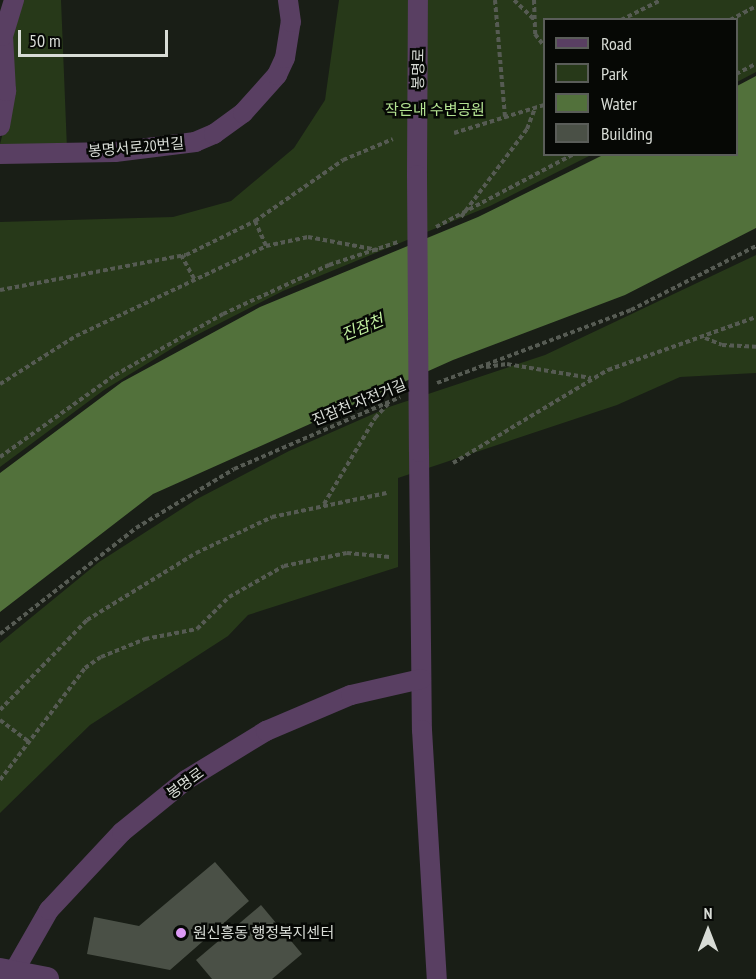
<!DOCTYPE html>
<meta charset="utf-8">
<style>
body{margin:0}
#map{position:relative;width:756px;height:979px;overflow:hidden;background:#191e16;font-family:"PT Sans Narrow","Noto Sans KR",sans-serif}
div>[style]{position:absolute}
[style*='--x']{left:calc(var(--x)*1px);top:calc(var(--y)*1px);width:calc(var(--w)*1px);rotate:calc(var(--a)*1deg)}
.green>*{inset:0;background:#273919}
.water>*{inset:0;background:#52713b}
.building>*{inset:0;background:#4a5046}
.path>*{height:4px;margin-top:-2px;transform-origin:0;background:repeating-linear-gradient(90deg,#565b53 0 4.5px,transparent 0 7.5px)}
.minor>*{height:20px;margin:-10px;padding:0 10px;transform-origin:10px;border-radius:10px;background:#593f62}
.tertiary>*{height:24px;margin:-12px;padding:0 12px;transform-origin:12px;border-radius:12px;background:#593f62}
.minor-bridge>*{height:20px;margin:-10px;padding:0 10px;transform-origin:10px;border-radius:10px;background:#593f62}
.dots>*{width:16px;height:16px;translate:-50% -50%;box-sizing:border-box;border:3px solid #060805;border-radius:50%}
span{translate:-50% -50%;white-space:nowrap;text-align:center;line-height:1.15;-webkit-text-stroke:5px #060805;paint-order:stroke}
.street-label{font-size:15px;color:#d8dcd6}
.park-label{font-size:15px;color:#b3e291}
.poi-label{font-size:15px;color:#d8dcd6}
.left{translate:0 -50%;text-align:left}
.water-label{font-size:16px;color:#c2f1a0;font-style:italic}
.legend{position:absolute;left:543px;top:18px;width:195px;height:138px;box-sizing:border-box;background:#060805;border:2px solid #5a5d59;margin:0;padding:8px 10px;list-style:none;font-size:18px;color:#d8dcd6}
.legend li{display:flex;align-items:center;gap:12px;height:30px}
.legend b{width:30px;border:2px solid #5a5d59}
.north{position:absolute;left:678px;top:901px;width:60px;height:60px;-webkit-text-stroke:4px #060805;paint-order:stroke;rotate:0deg;font-size:16px;font-weight:700;line-height:24px;text-align:center;color:#d8dcd6}
.north::after{content:'';display:block;margin:auto;width:21px;height:27px;background:#d8dcd6;clip-path:polygon(50% 0,100% 100%,50% 72%,0 100%)}
.scale{position:absolute;left:18px;top:30px;width:150px;height:27px;box-sizing:border-box;border:3px solid #d8dcd6;border-top:0;padding-left:8px;font-size:18px;line-height:21px;white-space:nowrap;color:#d8dcd6;-webkit-text-stroke:4px #060805;paint-order:stroke}
</style>
<div id="map">
<div class="green">
<div style="clip-path:polygon(22px 0,61px 0,67px 149px,0 144px,6px 121px,7px 38px)"></div>
<div style="clip-path:polygon(339px 0,756px 0,756px 72px,737px 82px,736px 20px,544px 20px,544px 154px,591px 155px,490px 206px,283px 291px,181px 343px,104px 390px,0 467px,0 222px,173px 217px,231px 201px,294px 148px,325px 100px)"></div>
<div style="clip-path:polygon(756px 255px,756px 373px,680px 377px,617px 405px,398px 478px,398px 567px,248px 615px,228px 636px,90px 725px,0 813px,0 643px,99px 562px,197px 499px,289px 451px,389px 407px,545px 355px)"></div>
</div>
<div class="water">
<div style="clip-path:polygon(756px 76px,756px 228px,625px 295px,453px 360px,153px 494px,0 612px,0 473px,122px 382px,260px 307px,478px 217px,603px 155px,736px 154px,737px 86px)"></div>
</div>
<div class="building">
<div style="clip-path:polygon(215px 862px,249px 901px,170px 970px,87px 954px,94px 917px,139px 926px)"></div>
<div style="clip-path:polygon(261px 905px,302px 954px,272px 979px,212px 979px,196px 960px)"></div>
</div>
<div class="path">
<div style="--x:495;--y:0;--w:117;--a:85.1"></div>
<div style="--x:514;--y:0;--w:28;--a:44"></div>
<div style="--x:534;--y:0;--w:34;--a:88"></div>
<div style="--x:535;--y:34;--w:15;--a:53"></div>
<div style="--x:621;--y:20;--w:45;--a:-26.6"></div>
<div style="--x:730;--y:20;--w:30;--a:-28"></div>
<div style="--x:736;--y:74;--w:22;--a:-27"></div>
<div style="--x:454;--y:133;--w:94;--a:-17.3"></div>
<div style="--x:461;--y:217;--w:110;--a:-53.1"></div>
<div style="--x:527;--y:129;--w:22;--a:-69"></div>
<div style="--x:255;--y:221;--w:27;--a:66"></div>
<div style="--x:436;--y:227;--w:156;--a:-27.9"></div>
<div style="--x:181;--y:255;--w:29;--a:61"></div>
<div style="--x:0;--y:290;--w:189;--a:-10.7"></div>
<div style="--x:186;--y:255;--w:77;--a:-26.2"></div>
<div style="--x:255;--y:221;--w:107;--a:-34.7"></div>
<div style="--x:343;--y:160;--w:54;--a:-22.8"></div>
<div style="--x:705;--y:338;--w:18;--a:22"></div>
<div style="--x:722;--y:345;--w:34;--a:3"></div>
<div style="--x:486;--y:367;--w:21;--a:-8"></div>
<div style="--x:507;--y:364;--w:85;--a:9.5"></div>
<div style="--x:437;--y:383;--w:207;--a:-20.6"></div>
<div style="--x:631;--y:310;--w:140;--a:-27.1"></div>
<div style="--x:0;--y:384;--w:90;--a:-32.3"></div>
<div style="--x:76;--y:336;--w:210;--a:-25.3"></div>
<div style="--x:266;--y:246;--w:43;--a:-12.1"></div>
<div style="--x:308;--y:237;--w:71;--a:10.5"></div>
<div style="--x:0;--y:457;--w:141;--a:-35.5"></div>
<div style="--x:115;--y:375;--w:124;--a:-29.5"></div>
<div style="--x:223;--y:314;--w:117;--a:-24.8"></div>
<div style="--x:329;--y:265;--w:73;--a:-18.4"></div>
<div style="--x:453;--y:463;--w:181;--a:-31"></div>
<div style="--x:608;--y:370;--w:157;--a:-19.7"></div>
<div style="--x:324;--y:504;--w:100;--a:-59.3"></div>
<div style="--x:375;--y:418;--w:22;--a:-47"></div>
<div style="--x:0;--y:634;--w:172;--a:-37.9"></div>
<div style="--x:136;--y:528;--w:114;--a:-31"></div>
<div style="--x:234;--y:469;--w:181;--a:-23.4"></div>
<div style="--x:0;--y:710;--w:125;--a:-46"></div>
<div style="--x:87;--y:620;--w:128;--a:-31.6"></div>
<div style="--x:196;--y:553;--w:84;--a:-25.3"></div>
<div style="--x:272;--y:517;--w:117;--a:-11.8"></div>
<div style="--x:0;--y:720;--w:38;--a:37"></div>
<div style="--x:0;--y:780;--w:141;--a:-52.8"></div>
<div style="--x:85;--y:668;--w:19;--a:-35"></div>
<div style="--x:101;--y:657;--w:48;--a:-22.2"></div>
<div style="--x:145;--y:639;--w:53;--a:-10.9"></div>
<div style="--x:197;--y:629;--w:45;--a:-45"></div>
<div style="--x:229;--y:597;--w:63;--a:-29.4"></div>
<div style="--x:284;--y:566;--w:64;--a:-11.7"></div>
<div style="--x:347;--y:553;--w:43;--a:5.3"></div>
</div>
<div class="minor">
<div style="--x:0;--y:126;--w:36;--a:-80"></div>
<div style="--x:6;--y:91;--w:55;--a:-93.1"></div>
<div style="--x:3;--y:36;--w:38;--a:-73"></div>
<div style="--x:0;--y:154;--w:115;--a:-1"></div>
<div style="--x:115;--y:152;--w:81;--a:-7.1"></div>
<div style="--x:195;--y:142;--w:21;--a:-23"></div>
<div style="--x:214;--y:134;--w:36;--a:-36"></div>
<div style="--x:243;--y:113;--w:51;--a:-48.2"></div>
<div style="--x:277;--y:75;--w:19;--a:-65"></div>
<div style="--x:285;--y:58;--w:36;--a:-81"></div>
<div style="--x:291;--y:22;--w:22;--a:-98"></div>
<div style="--x:417;--y:175;--w:175;--a:-89.7"></div>
<div style="--x:419;--y:452;--w:278;--a:89.4"></div>
<div style="--x:422;--y:730;--w:249;--a:86.6"></div>
<div style="--x:13;--y:973;--w:73;--a:-60.3"></div>
<div style="--x:49;--y:910;--w:107;--a:-46.9"></div>
<div style="--x:122;--y:832;--w:82;--a:-39.1"></div>
<div style="--x:186;--y:780;--w:94;--a:-31.5"></div>
<div style="--x:266;--y:731;--w:92;--a:-23"></div>
<div style="--x:351;--y:695;--w:72;--a:-12.9"></div>
</div>
<div class="tertiary">
<div style="--x:0;--y:970;--w:48;--a:10.8"></div>
</div>
<div class="minor-bridge">
<div style="--x:417;--y:175;--w:277;--a:89.6"></div>
</div>
<div class="dots">
<div style="left:181px;top:933px;background:#dc99f4"></div>
</div>
<div class="street-label">
<span style="left:418px;top:69px;rotate:-89deg">봉명로</span>
<span style="left:136px;top:147px;rotate:-5deg">봉명서로20번길</span>
<span style="left:359px;top:402px;rotate:-22deg">진잠천 자전거길</span>
<span style="left:185px;top:783px;rotate:-36deg">봉명로</span>
</div>
<div class="park-label">
<span style="left:435px;top:110px">작은내 수변공원</span>
</div>
<div class="poi-label">
<span class="left" style="left:193px;top:933px">원신흥동 행정복지센터</span>
</div>
<div class="water-label">
<span style="left:362px;top:327px;rotate:-22deg">진잠천</span>
</div>
<ul class="legend">
<li><b style="height:8px;background:#593f62"></b>Road</li>
<li><b style="height:16px;background:#273919"></b>Park</li>
<li><b style="height:16px;background:#52713b"></b>Water</li>
<li><b style="height:16px;background:#4a5046"></b>Building</li>
</ul>
<div class="north">N</div>
<div class="scale">50 m</div>
</div>
